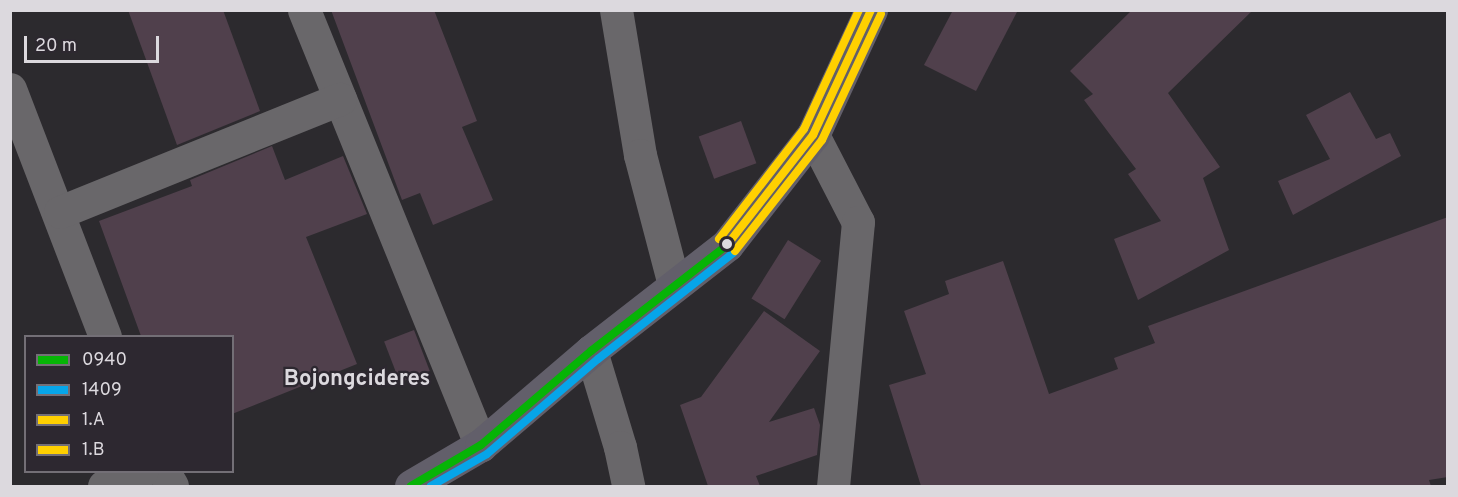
<!DOCTYPE html>
<style>
body{margin:0}
#map{position:relative;width:1458px;height:497px;overflow:hidden;background:#2c2a2e;font-family:Overpass,sans-serif}
div>[style]{position:absolute}
[style*='--x']{left:calc(var(--x)*1px);top:calc(var(--y)*1px);width:calc(var(--w)*1px);rotate:calc(var(--a)*1deg)}
.building>*{inset:0;background:#50404c;transform-origin:0 0}
.minor>*{height:33px;margin:-16.5px;padding:0 16.5px;transform-origin:16.5px;border-radius:16.5px;background:#69676a}
.highway>*{height:33px;margin:-16.5px;padding:0 16.5px;transform-origin:16.5px;border-radius:16.5px;background:#625f6a}
.bus-1>*{height:8px;margin:-4px;padding:0 4px;transform-origin:4px;border-radius:4px;background:#06b406}
.bus-2>*{height:8px;margin:-4px;padding:0 4px;transform-origin:4px;border-radius:4px;background:#06a5e9}
.bus-3>*{height:8px;margin:-4px;padding:0 4px;transform-origin:4px;border-radius:4px;background:#ffd000}
.bus-4>*{height:8px;margin:-4px;padding:0 4px;transform-origin:4px;border-radius:4px;background:#ffd000}
.bus-5>*{height:8px;margin:-4px;padding:0 4px;transform-origin:4px;border-radius:4px;background:#ffd000}
.dots>*{width:16px;height:16px;translate:-50% -50%;box-sizing:border-box;border:3px solid #2d2830;border-radius:50%}
span{translate:-50% -50%;white-space:nowrap;text-align:center;line-height:1.15;-webkit-text-stroke:4.5px #2d2830;paint-order:stroke}
.quarter-label{font-size:22px;color:#dcd9de;font-weight:700}
.frame{position:absolute;inset:0;border:12px solid #dcd9de;pointer-events:none}
.legend{position:absolute;left:24px;top:335px;width:210px;height:138px;box-sizing:border-box;background:#2d2830;border:2px solid #736f76;margin:0;padding:8px 10px;list-style:none;font-size:18px;color:#dcd9de}
.legend li{display:flex;align-items:center;gap:12px;height:30px}
.legend b{width:30px;border:2px solid #736f76}
.scale{position:absolute;left:24px;top:36px;width:135px;height:27px;box-sizing:border-box;border:3px solid #dcd9de;border-top:0;padding-left:8px;font-size:18px;line-height:21px;white-space:nowrap;color:#dcd9de;-webkit-text-stroke:4px #2d2830;paint-order:stroke}
</style>
<div id="map">
<div class="building">
<div style="clip-path:polygon(128px 10px,223px 10px,260px 111px,177px 145px)"></div>
<div style="clip-path:polygon(331px 10px,434px 10px,477px 121px,462px 127px,493px 200px,433px 225px,420px 193px,402px 200px)"></div>
<div style="clip-path:polygon(953px 10px,1018px 10px,976px 91px,924px 65px)"></div>
<div style="clip-path:polygon(1132px 10px,1253px 10px,1168px 93px,1220px 167px,1203px 178px,1229px 250px,1138px 300px,1114px 239px,1161px 221px,1128px 174px,1136px 169px,1084px 100px,1093px 94px,1070px 71px)"></div>
<div style="clip-path:polygon(1350px 92px,1376px 139px,1390px 133px,1401px 156px,1293px 215px,1278px 181px,1330px 159px,1306px 115px)"></div>
<div style="left:741px;top:121px;width:45px;height:45px;rotate:70deg"></div>
<div style="clip-path:polygon(272px 146px,285px 180px,343px 156px,367px 214px,306px 237px,357px 364px,232px 414px,232px 336px,141px 336px,99px 221px,192px 186px,190px 180px)"></div>
<div style="clip-path:polygon(1448px 217px,1448px 477px,1429px 480px,1431px 486px,921px 486px,889px 385px,926px 374px,904px 311px,949px 294px,945px 281px,1003px 261px,1049px 394px,1118px 369px,1114px 358px,1155px 343px,1148px 326px)"></div>
<div style="left:788px;top:240px;width:39px;height:69px;rotate:32deg"></div>
<div style="clip-path:polygon(764px 311px,820px 351px,769px 422px,814px 408px,820px 425px,817px 455px,756px 476px,760px 486px,708px 486px,680px 405px,701px 397px)"></div>
<div style="left:414px;top:330px;width:44px;height:32px;rotate:69deg"></div>
</div>
<div class="minor">
<div style="--x:304;--y:10;--w:470;--a:67.9"></div>
<div style="--x:616;--y:10;--w:147;--a:80.6"></div>
<div style="--x:640;--y:155;--w:134;--a:75.3"></div>
<div style="--x:10;--y:89;--w:265;--a:69"></div>
<div style="--x:813;--y:135;--w:98;--a:62.7"></div>
<div style="--x:858;--y:222;--w:265;--a:95.4"></div>
<div style="--x:60;--y:212;--w:302;--a:-22"></div>
<div style="--x:591;--y:351;--w:100;--a:73.2"></div>
<div style="--x:620;--y:447;--w:40;--a:78"></div>
<div style="--x:164;--y:472;--w:16;--a:60"></div>
<div style="--x:104;--y:486;--w:40;--a:-21"></div>
</div>
<div class="highway">
<div style="--x:411;--y:486;--w:81;--a:-30.4"></div>
<div style="--x:481;--y:445;--w:145;--a:-40.5"></div>
<div style="--x:591;--y:351;--w:172;--a:-37.9"></div>
<div style="--x:727;--y:245;--w:140;--a:-52"></div>
<div style="--x:813;--y:135;--w:138;--a:-65.1"></div>
</div>
<div class="bus-1">
<div style="--x:411;--y:486;--w:81;--a:-30.4"></div>
<div style="--x:481;--y:445;--w:145;--a:-40.5"></div>
<div style="--x:591;--y:351;--w:172;--a:-37.9"></div>
</div>
<div class="bus-2">
<div style="--x:431;--y:486;--w:64;--a:-29.7"></div>
<div style="--x:487;--y:454;--w:146;--a:-40.6"></div>
<div style="--x:598;--y:359;--w:172;--a:-38.1"></div>
</div>
<div class="bus-3">
<div style="--x:727;--y:245;--w:140;--a:-52"></div>
<div style="--x:813;--y:135;--w:138;--a:-65.1"></div>
</div>
<div class="bus-4">
<div style="--x:735;--y:251;--w:141;--a:-51.9"></div>
<div style="--x:822;--y:140;--w:139;--a:-64.9"></div>
</div>
<div class="bus-5">
<div style="--x:719;--y:239;--w:139;--a:-52.3"></div>
<div style="--x:804;--y:129;--w:131;--a:-65.2"></div>
</div>
<div class="dots">
<div style="left:727px;top:244px;background:#dcd9de"></div>
</div>
<div class="quarter-label">
<span style="left:357px;top:380px">Bojongcideres</span>
</div>
<div class="frame"></div>
<ul class="legend">
<li><b style="height:8px;background:#06b406"></b>0940</li>
<li><b style="height:8px;background:#06a5e9"></b>1409</li>
<li><b style="height:8px;background:#ffd000"></b>1.A</li>
<li><b style="height:8px;background:#ffd000"></b>1.B</li>
</ul>
<div class="scale">20 m</div>
</div>
